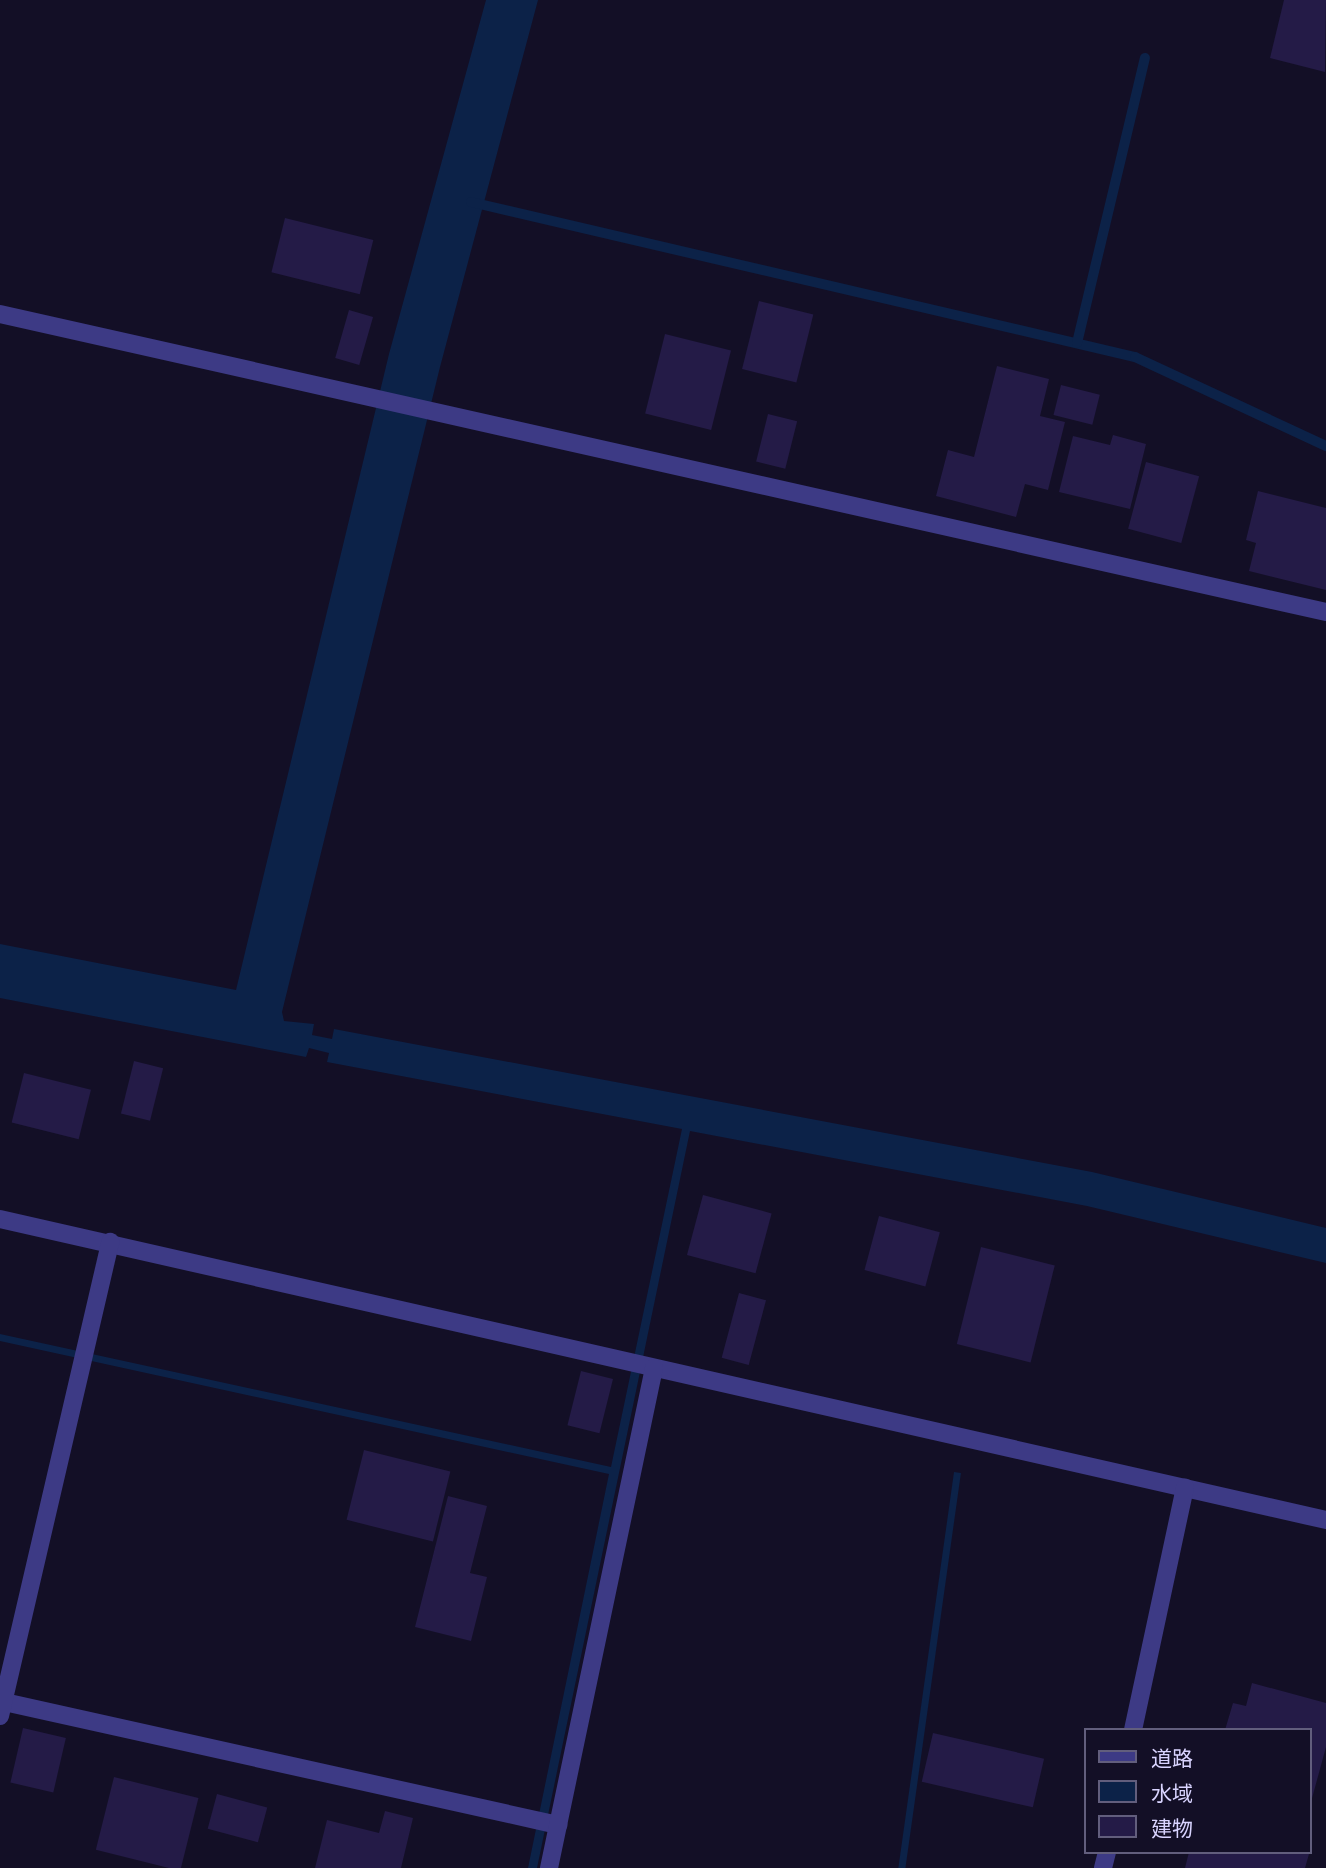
<!DOCTYPE html>
<meta charset="utf-8">
<style>
body{margin:0}
#map{position:relative;width:1326px;height:1868px;overflow:hidden;background:#130f26;font-family:Figtree,"Noto Sans JP",sans-serif}
div>[style]{position:absolute}
[style*='--x']{left:calc(var(--x)*1px);top:calc(var(--y)*1px);width:calc(var(--w)*1px);rotate:calc(var(--a)*1deg)}
.water>*{inset:0;background:#0c2248;transform-origin:0 0}
.stream>*{height:10px;margin:-5px;padding:0 5px;transform-origin:5px;border-radius:5px;background:#0c2248}
.building>*{inset:0;background:#241b47;transform-origin:0 0}
.street>*{height:18px;margin:-9px;padding:0 9px;transform-origin:9px;border-radius:9px;background:#3d3a85}
span{translate:-50% -50%;white-space:nowrap;text-align:center;line-height:1.15;-webkit-text-stroke:6px #130f26;paint-order:stroke}
.legend{position:absolute;left:1084px;top:1728px;width:228px;height:126px;box-sizing:border-box;background:#130f26;border:2px solid #625e7d;margin:0;padding:9px 12px;list-style:none;font-size:21px;color:#d9d4ff}
.legend li{display:flex;align-items:center;gap:14px;height:35px}
.legend b{width:35px;border:2px solid #625e7d}
</style>
<div id="map">
<div class="water">
<div style="clip-path:polygon(486px 0,538px 0,440px 367px,282px 1012px,284px 1021px,314px 1024px,312px 1035px,332px 1039px,334px 1029px,1092px 1172px,1326px 1228px,1326px 1263px,1087px 1206px,690px 1131px,537px 1868px,528px 1868px,609px 1474px,0 1341px,0 1334px,611px 1467px,682px 1129px,327px 1062px,329px 1053px,309px 1048px,306px 1057px,0 998px,0 944px,236px 990px,389px 354px)"></div>
<div style="left:954px;top:1472px;width:7px;height:405px;rotate:8deg"></div>
</div>
<div class="stream">
<div style="--x:471;--y:202;--w:682;--a:13.14"></div>
<div style="--x:1135;--y:357;--w:211;--a:25"></div>
<div style="--x:1077;--y:343;--w:293;--a:-76.6"></div>
</div>
<div class="building">
<div style="clip-path:polygon(1284px 0,1326px 0,1325px 72px,1270px 58px)"></div>
<div style="left:285px;top:218px;width:91px;height:56px;rotate:14deg"></div>
<div style="left:759px;top:301px;width:56px;height:70px;rotate:14deg"></div>
<div style="left:349px;top:310px;width:25px;height:50px;rotate:16deg"></div>
<div style="left:665px;top:334px;width:68px;height:82px;rotate:14deg"></div>
<div style="clip-path:polygon(997px 366px,1049px 379px,1040px 416px,1065px 422px,1048px 490px,1025px 484px,1016px 517px,936px 496px,948px 450px,974px 457px)"></div>
<div style="left:1061px;top:385px;width:40px;height:31px;rotate:14deg"></div>
<div style="left:768px;top:414px;width:30px;height:49px;rotate:14deg"></div>
<div style="clip-path:polygon(1113px 435px,1146px 444px,1130px 509px,1059px 492px,1073px 436px,1110px 445px)"></div>
<div style="left:1146px;top:462px;width:55px;height:69px;rotate:15deg"></div>
<div style="clip-path:polygon(1258px 491px,1326px 508px,1326px 590px,1249px 571px,1256px 543px,1246px 540px)"></div>
<div style="left:134px;top:1061px;width:30px;height:54px;rotate:14deg"></div>
<div style="left:24px;top:1073px;width:69px;height:51px;rotate:14deg"></div>
<div style="left:703px;top:1195px;width:71px;height:62px;rotate:15deg"></div>
<div style="left:879px;top:1216px;width:63px;height:56px;rotate:15deg"></div>
<div style="left:981px;top:1247px;width:76px;height:100px;rotate:14deg"></div>
<div style="left:739px;top:1293px;width:28px;height:67px;rotate:15deg"></div>
<div style="left:581px;top:1371px;width:33px;height:56px;rotate:14deg"></div>
<div style="left:364px;top:1450px;width:89px;height:72px;rotate:14deg"></div>
<div style="clip-path:polygon(448px 1496px,487px 1506px,470px 1573px,487px 1577px,471px 1641px,415px 1627px)"></div>
<div style="clip-path:polygon(1252px 1683px,1326px 1703px,1326px 1747px,1311px 1802px,1310px 1730px,1225px 1730px,1233px 1703px,1246px 1706px)"></div>
<div style="left:23px;top:1728px;width:44px;height:56px;rotate:13deg"></div>
<div style="left:933px;top:1733px;width:114px;height:50px;rotate:13deg"></div>
<div style="left:114px;top:1777px;width:87px;height:75px;rotate:14deg"></div>
<div style="left:217px;top:1794px;width:52px;height:36px;rotate:15deg"></div>
<div style="clip-path:polygon(385px 1811px,413px 1818px,401px 1868px,315px 1868px,327px 1820px,379px 1833px)"></div>
<div style="clip-path:polygon(1189px 1852px,1304px 1852px,1309px 1854px,1305px 1868px,1185px 1868px)"></div>
</div>
<div class="street">
<div style="--x:0;--y:314;--w:1359;--a:12.67"></div>
<div style="--x:0;--y:1219;--w:1360;--a:12.79"></div>
<div style="--x:0;--y:1701;--w:572;--a:12.53"></div>
<div style="--x:0;--y:1716;--w:487;--a:-76.9"></div>
<div style="--x:1133;--y:1730;--w:248;--a:-77.9"></div>
<div style="--x:549;--y:1868;--w:511;--a:-78.14"></div>
<div style="--x:1103;--y:1868;--w:16;--a:-76"></div>
</div>
<ul class="legend">
<li><b style="height:9px;background:#3d3a85"></b>道路</li>
<li><b style="height:19px;background:#0c2248"></b>水域</li>
<li><b style="height:19px;background:#241b47"></b>建物</li>
</ul>
</div>
